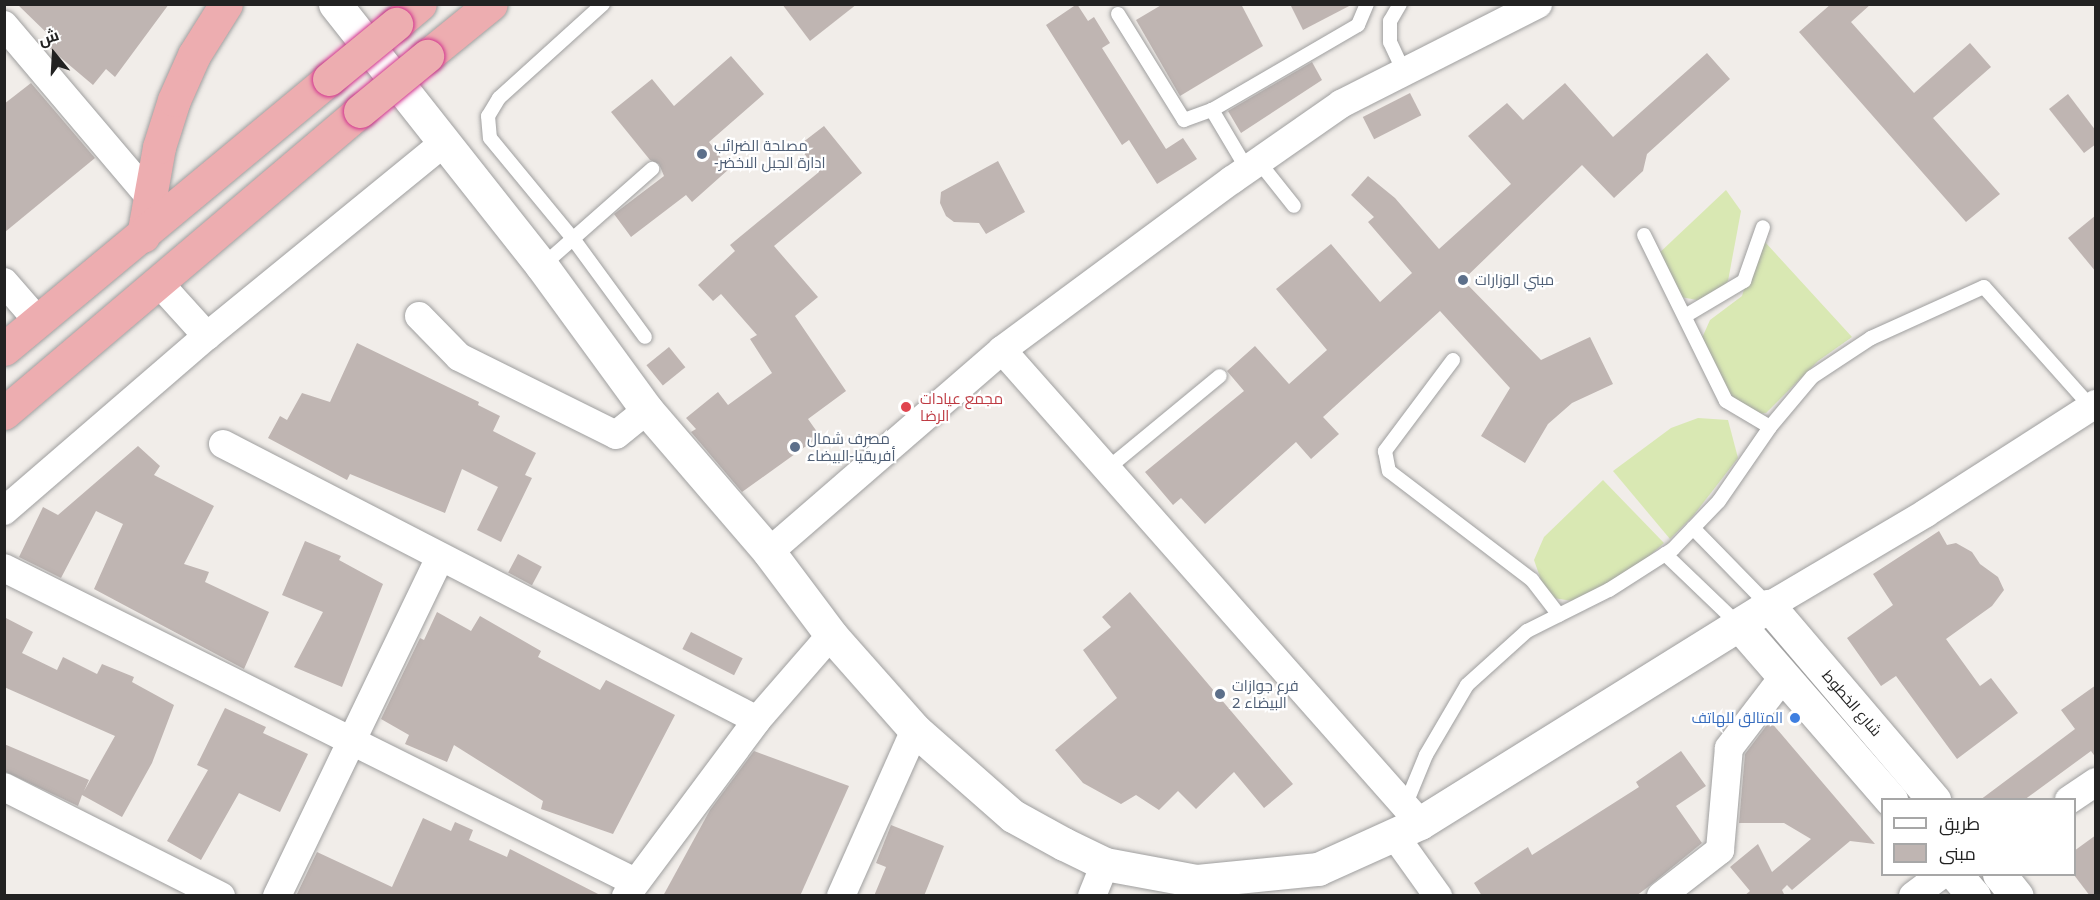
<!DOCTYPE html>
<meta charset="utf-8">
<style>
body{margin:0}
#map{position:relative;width:2100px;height:900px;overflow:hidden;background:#f1ede9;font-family:"Noto Sans",Cairo,sans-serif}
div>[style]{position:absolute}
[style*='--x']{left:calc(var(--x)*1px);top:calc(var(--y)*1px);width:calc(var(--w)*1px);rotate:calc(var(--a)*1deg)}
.grass>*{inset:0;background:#d9e8b3}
.building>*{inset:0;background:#bfb5b2;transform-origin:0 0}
.roads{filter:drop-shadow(0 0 2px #9f9f9f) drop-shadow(0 0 2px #9f9f9f)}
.service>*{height:14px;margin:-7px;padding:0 7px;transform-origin:7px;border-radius:7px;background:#fff}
.minor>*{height:28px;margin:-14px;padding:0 14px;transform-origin:14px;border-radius:14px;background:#fff}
.tertiary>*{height:33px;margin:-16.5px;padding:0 16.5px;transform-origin:16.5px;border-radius:16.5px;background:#fff}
.trunk>*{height:33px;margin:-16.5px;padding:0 16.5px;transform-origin:16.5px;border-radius:16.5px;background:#edadb0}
.bridges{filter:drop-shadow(0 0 2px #d2348f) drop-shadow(0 0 2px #d2348f)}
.trunk-bridge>*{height:33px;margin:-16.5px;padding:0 16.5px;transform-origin:16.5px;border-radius:16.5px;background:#edadb0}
.dots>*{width:16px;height:16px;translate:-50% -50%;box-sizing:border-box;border:3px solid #fff;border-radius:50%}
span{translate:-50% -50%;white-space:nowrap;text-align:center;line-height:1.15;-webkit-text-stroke:4.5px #fff;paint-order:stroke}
.service-label{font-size:15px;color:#4e5e75}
.left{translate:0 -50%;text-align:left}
.health-label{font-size:15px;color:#be3a42}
.street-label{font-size:15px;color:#222}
.shop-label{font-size:15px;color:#366cbe}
.right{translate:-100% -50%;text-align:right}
.frame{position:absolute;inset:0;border:6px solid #222;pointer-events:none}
.legend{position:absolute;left:1881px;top:798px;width:195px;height:78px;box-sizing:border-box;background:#fff;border:2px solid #a7a7a7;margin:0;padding:8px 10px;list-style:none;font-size:18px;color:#222}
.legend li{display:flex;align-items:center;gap:12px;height:30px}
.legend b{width:30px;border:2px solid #a7a7a7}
.north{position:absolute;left:24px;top:24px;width:60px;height:60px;-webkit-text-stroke:4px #fff;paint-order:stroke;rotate:342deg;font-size:16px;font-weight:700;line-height:24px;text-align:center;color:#222}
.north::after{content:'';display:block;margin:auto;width:21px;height:27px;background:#222;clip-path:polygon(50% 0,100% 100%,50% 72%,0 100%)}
</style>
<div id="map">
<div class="grass">
<div style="clip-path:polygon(1726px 190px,1741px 211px,1728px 281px,1716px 294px,1702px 301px,1681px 297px,1656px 256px)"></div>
<div style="clip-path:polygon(1765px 242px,1852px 337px,1818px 361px,1766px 413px,1753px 414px,1717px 383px,1702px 338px,1710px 320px,1742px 296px,1757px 246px)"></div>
<div style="clip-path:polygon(1698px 418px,1728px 420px,1738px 458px,1693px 516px,1670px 539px,1613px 471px,1671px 428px)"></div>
<div style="clip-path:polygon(1603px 480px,1664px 543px,1631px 572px,1579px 602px,1547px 597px,1534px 560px,1544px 537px)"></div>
</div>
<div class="building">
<div style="clip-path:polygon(17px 4px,169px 4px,115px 77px,106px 69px,93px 85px,48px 47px,54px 40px)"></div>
<div style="clip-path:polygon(782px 4px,857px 4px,810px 41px)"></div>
<div style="clip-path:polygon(1077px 4px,1088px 21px,1094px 17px,1110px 43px,1102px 48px,1166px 149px,1183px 138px,1197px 159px,1157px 184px,1129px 140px,1122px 145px,1046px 25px)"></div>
<div style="clip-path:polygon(1163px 4px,1241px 4px,1263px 46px,1180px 96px,1136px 20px)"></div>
<div style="clip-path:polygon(1290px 4px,1353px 4px,1303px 30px)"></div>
<div style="clip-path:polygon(1831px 4px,1871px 4px,1851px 22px,1914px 93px,1970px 43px,1991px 67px,1933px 118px,2000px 194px,1966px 222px,1799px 32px)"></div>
<div style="clip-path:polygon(1707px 53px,1730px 79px,1647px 154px,1643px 171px,1614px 198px,1582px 165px,1463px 280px,1541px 360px,1590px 337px,1613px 384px,1572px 403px,1548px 424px,1525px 463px,1481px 436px,1510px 388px,1440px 311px,1323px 417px,1339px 434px,1311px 459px,1296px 442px,1205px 524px,1181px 498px,1173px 505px,1145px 472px,1244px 391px,1227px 371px,1255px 346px,1289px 384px,1327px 350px,1276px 289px,1331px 244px,1380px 302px,1412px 273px,1368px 222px,1374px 217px,1351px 195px,1368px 176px,1395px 198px,1439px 249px,1511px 184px,1468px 136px,1507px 103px,1523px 120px,1565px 83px,1613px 137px)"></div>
<div style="clip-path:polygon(731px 56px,764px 94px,709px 142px,729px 169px,692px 202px,686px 195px,631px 237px,614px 214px,664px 176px,659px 164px,650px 160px,611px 112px,652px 79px,674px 106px)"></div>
<div style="clip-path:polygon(1312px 62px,1322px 80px,1241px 133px,1228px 111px)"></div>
<div style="clip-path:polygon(31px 83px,95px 158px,5px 232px,4px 104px)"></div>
<div style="left:1410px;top:93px;width:25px;height:53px;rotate:63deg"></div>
<div style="clip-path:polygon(2068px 94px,2096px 131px,2096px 144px,2084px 153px,2049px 109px)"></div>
<div style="clip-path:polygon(824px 126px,862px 173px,774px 246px,818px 297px,795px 316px,846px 391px,808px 419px,820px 436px,742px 492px,691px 432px,696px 429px,686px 418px,718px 392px,728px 405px,772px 373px,750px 339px,757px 335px,721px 294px,713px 301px,698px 285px,735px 251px,730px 245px,819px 172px,798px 146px)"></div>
<div style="clip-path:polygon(998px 161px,1025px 212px,986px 234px,979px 223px,954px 222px,946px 216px,940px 203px,941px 192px)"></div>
<div style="clip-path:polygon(2096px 215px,2096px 272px,2068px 238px)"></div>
<div style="clip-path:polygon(357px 343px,479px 402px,478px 405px,500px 416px,493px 431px,536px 453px,525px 475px,532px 478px,501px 542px,477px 530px,498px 487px,462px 469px,445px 513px,350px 474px,347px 480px,268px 438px,280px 416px,287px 420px,302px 393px,330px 402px)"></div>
<div style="left:669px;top:347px;width:26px;height:29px;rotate:51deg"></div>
<div style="clip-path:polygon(138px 446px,160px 466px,154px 475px,214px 506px,184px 564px,209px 572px,205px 582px,269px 612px,244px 669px,94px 589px,123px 524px,96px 511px,61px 578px,19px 557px,43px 507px,58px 515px)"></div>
<div style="clip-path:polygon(1939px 531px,1947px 545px,1956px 543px,1972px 552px,1980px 564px,1998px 577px,2004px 590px,1992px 606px,1946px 639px,1980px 686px,1991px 678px,2018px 713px,1957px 759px,1896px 676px,1881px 686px,1847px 638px,1893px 605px,1873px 574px)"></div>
<div style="clip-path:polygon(305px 541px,341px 556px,339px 560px,383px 584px,342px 687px,294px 667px,323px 612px,282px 595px)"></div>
<div style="left:518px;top:554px;width:27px;height:21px;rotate:28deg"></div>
<div style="clip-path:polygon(1130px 592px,1293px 784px,1264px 808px,1234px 772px,1196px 809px,1178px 791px,1159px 810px,1136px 795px,1121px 804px,1083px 783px,1055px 750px,1117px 698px,1083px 650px,1111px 627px,1102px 617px)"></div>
<div style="clip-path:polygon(437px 612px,471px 631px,480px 616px,541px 651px,538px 657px,600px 690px,606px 680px,675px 715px,613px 834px,541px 809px,543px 801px,454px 745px,447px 762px,405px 744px,409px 735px,381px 719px,420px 638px,424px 640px)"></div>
<div style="clip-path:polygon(4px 617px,33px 632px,22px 653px,57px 670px,63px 657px,97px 674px,102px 664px,134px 677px,132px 682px,174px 705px,152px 763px,122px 817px,82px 795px,78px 806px,4px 771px,4px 744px,89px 780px,84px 791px,115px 736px,4px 687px)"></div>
<div style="left:691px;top:632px;width:58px;height:19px;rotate:27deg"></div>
<div style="clip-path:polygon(2096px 685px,2096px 758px,2091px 751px,2024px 800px,1980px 800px,2075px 729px,2061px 710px)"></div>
<div style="clip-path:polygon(225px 708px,266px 727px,263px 733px,308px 754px,280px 812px,239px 793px,201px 860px,167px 841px,208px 770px,197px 765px)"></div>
<div style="clip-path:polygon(1770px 721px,1875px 844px,1850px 841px,1792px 890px,1787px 885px,1782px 890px,1785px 896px,1744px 896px,1750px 891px,1730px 867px,1758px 844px,1772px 872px,1811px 839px,1784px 823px,1739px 823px,1745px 754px)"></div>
<div style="clip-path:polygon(754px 751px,849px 786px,800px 896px,663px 896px,710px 810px)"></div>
<div style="clip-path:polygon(1681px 751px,1706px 786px,1676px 806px,1702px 843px,1648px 887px,1636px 896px,1482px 896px,1474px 883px,1528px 847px,1532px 855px,1639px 787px,1636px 782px)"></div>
<div style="clip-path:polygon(423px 818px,451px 831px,455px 822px,473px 830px,469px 840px,507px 857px,510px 849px,602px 896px,296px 896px,317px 852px,392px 887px)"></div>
<div style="clip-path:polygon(891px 825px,944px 846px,924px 896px,874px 896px,886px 867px,876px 863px)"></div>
<div style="clip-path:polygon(2096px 835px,2096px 896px,2090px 896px,2074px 875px,2074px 851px)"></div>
</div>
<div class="roads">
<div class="service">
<div style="--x:603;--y:4;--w:140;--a:137.9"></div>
<div style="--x:499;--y:98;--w:21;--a:121"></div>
<div style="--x:488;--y:116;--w:22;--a:85"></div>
<div style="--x:490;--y:138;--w:132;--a:50.5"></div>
<div style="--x:574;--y:240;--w:120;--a:53.8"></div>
<div style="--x:1400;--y:4;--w:20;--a:120"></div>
<div style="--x:1390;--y:21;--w:21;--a:90"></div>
<div style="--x:1390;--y:42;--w:33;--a:65"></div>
<div style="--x:1118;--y:14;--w:125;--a:58.1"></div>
<div style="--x:1184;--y:120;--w:30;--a:-20"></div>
<div style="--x:1259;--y:162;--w:56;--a:51.5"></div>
<div style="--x:1247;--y:169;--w:69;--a:-120.7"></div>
<div style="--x:1212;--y:110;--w:169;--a:-30.2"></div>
<div style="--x:1358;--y:25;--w:23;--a:-67"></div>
<div style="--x:1644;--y:235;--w:185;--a:63.7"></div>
<div style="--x:1726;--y:401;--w:51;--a:30.6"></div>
<div style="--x:542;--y:266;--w:147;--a:-41.4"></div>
<div style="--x:1685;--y:316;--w:69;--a:-30.7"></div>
<div style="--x:1744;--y:281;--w:57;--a:-70.6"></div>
<div style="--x:1453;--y:360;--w:114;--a:126.8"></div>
<div style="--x:1385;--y:451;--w:20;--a:79"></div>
<div style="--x:1389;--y:471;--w:180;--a:37.3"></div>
<div style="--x:1532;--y:580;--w:44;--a:52.4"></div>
<div style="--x:1107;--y:469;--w:146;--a:-39.5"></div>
<div style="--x:1693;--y:528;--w:109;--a:45.7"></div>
<div style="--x:1665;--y:554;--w:103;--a:43.8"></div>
<div style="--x:1405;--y:806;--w:55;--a:-67.6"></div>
<div style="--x:1426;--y:755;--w:81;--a:-59.6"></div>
<div style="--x:1467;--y:685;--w:81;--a:-42"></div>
<div style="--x:1527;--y:631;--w:92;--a:-26.6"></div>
<div style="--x:1609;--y:590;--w:76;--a:-32.6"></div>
<div style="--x:1673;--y:549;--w:66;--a:-46.2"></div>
<div style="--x:1719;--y:501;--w:90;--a:-55.4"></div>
<div style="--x:1770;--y:427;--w:65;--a:-50"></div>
<div style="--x:1812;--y:377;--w:71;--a:-33.5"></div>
<div style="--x:1871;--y:338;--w:124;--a:-24.3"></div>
<div style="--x:1984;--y:287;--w:161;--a:48.3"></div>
</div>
<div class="minor">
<div style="--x:4;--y:25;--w:223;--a:49.7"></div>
<div style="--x:4;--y:282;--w:52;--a:48.9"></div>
<div style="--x:158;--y:282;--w:73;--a:47.8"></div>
<div style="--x:419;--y:316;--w:57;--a:45.7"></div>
<div style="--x:459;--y:357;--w:175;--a:26.4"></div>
<div style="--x:616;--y:435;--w:40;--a:-39"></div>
<div style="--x:1002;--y:350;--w:631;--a:48.53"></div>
<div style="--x:223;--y:444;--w:601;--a:27.33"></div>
<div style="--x:4;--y:511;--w:268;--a:-40.8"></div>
<div style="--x:207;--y:336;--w:306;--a:-39.2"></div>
<div style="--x:769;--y:552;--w:308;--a:-40.9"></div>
<div style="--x:1002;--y:350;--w:286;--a:-36.5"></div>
<div style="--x:1232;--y:180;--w:133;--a:-34.9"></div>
<div style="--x:1341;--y:104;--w:221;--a:-26.9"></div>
<div style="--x:4;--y:568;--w:705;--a:26.46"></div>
<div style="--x:1769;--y:606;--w:182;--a:-30.6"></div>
<div style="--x:1926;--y:513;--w:202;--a:-32.7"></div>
<div style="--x:4;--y:787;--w:243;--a:26.7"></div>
<div style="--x:2069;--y:800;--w:32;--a:-34"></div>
<div style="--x:1395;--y:836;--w:74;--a:54.4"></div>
<div style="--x:277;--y:896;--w:375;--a:-64.3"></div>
<div style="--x:626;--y:896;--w:219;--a:-53.3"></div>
<div style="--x:757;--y:720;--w:113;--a:-49"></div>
<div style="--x:841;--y:896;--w:182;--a:-66"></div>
<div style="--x:1092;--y:896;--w:35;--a:-68"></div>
<div style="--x:1661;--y:896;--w:75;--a:-37.9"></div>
<div style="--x:1720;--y:850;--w:102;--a:-85"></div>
<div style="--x:1729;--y:748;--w:91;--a:-52.6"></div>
<div style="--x:1913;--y:896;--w:36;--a:-37"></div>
</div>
<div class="tertiary">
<div style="--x:335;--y:4;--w:334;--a:51.7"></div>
<div style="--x:542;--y:266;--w:178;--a:53.9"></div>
<div style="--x:647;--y:410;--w:187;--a:49.3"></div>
<div style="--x:769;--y:552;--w:104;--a:53.2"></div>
<div style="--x:831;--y:635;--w:127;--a:48.5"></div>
<div style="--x:915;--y:730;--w:130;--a:41.3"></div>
<div style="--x:1013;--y:816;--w:58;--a:28.8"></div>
<div style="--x:1064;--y:844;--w:46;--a:26"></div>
<div style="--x:1105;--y:864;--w:94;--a:10.5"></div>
<div style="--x:1197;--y:881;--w:122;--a:-5.7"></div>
<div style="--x:1318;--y:869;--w:112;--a:-24.3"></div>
<div style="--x:1420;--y:823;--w:411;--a:-31.9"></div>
<div style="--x:1769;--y:606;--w:255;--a:49.6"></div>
<div style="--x:1739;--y:625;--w:232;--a:49"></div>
<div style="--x:1955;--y:874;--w:29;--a:49"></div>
<div style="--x:1999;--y:874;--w:28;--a:51"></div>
</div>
<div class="trunk">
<div style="--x:396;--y:24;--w:31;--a:-40"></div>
<div style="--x:427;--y:56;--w:82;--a:-39.1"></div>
<div style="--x:143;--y:236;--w:90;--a:-79.8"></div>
<div style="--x:159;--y:147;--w:49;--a:-72.3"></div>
<div style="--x:174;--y:100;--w:49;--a:-66"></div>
<div style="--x:194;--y:55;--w:60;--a:-57.9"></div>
<div style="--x:4;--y:349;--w:423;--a:-39.7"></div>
<div style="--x:4;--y:413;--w:467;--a:-40.3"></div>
</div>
</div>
<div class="bridges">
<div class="trunk-bridge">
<div style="--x:329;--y:79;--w:87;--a:-39.4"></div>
<div style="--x:360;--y:111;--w:87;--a:-39.4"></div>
</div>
</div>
<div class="dots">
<div style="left:702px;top:154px;background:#5c6f8a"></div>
<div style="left:1463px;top:280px;background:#5c6f8a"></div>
<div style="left:906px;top:407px;background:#e0444e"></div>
<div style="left:795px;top:447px;background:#5c6f8a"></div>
<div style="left:1220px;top:694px;background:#5c6f8a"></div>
<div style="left:1795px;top:718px;background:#3f7fe0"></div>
</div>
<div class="service-label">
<span class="left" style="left:714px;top:154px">مصلحة الضرائب<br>-ادارة الجبل الاخضر</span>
<span class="left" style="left:1475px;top:280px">مبني الوزارات</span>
<span class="left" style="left:807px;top:447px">مصرف شمال<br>أفريقيا-البيضاء</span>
<span class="left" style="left:1232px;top:694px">فرع جوازات<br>البيضاء 2</span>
</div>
<div class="health-label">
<span class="left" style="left:920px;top:407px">مجمع عيادات<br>الرضا</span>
</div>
<div class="street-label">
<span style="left:1852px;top:703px;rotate:49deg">شارع الخطوط</span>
</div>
<div class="shop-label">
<span class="right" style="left:1783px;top:718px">المتالق للهاتف</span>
</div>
<div class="frame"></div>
<ul class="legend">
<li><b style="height:8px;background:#fff"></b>طريق</li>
<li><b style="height:16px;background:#bfb5b2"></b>مبنى</li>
</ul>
<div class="north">ش</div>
</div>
